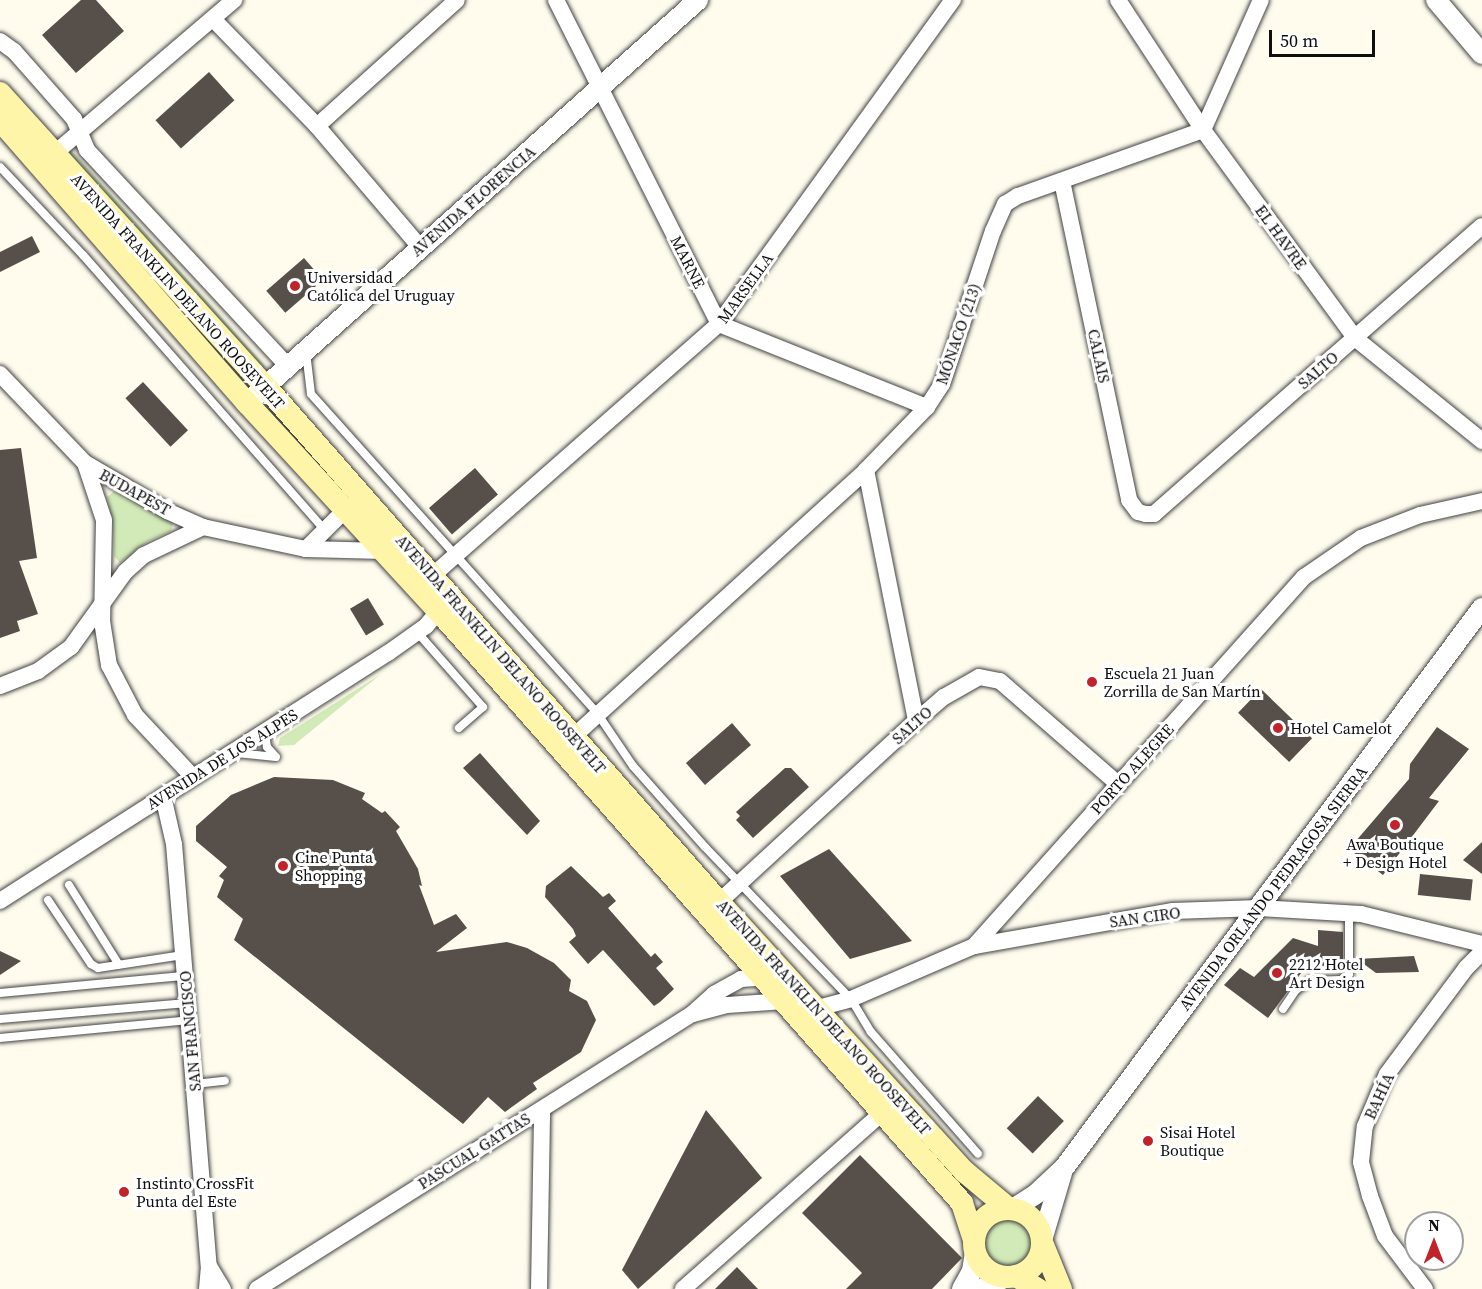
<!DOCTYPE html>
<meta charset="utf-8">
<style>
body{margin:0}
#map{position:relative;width:1482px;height:1289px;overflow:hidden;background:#fffcee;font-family:"Source Serif 4",serif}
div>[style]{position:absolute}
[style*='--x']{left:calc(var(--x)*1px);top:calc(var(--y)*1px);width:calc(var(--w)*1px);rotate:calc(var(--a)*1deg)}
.green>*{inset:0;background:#d2eab7}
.round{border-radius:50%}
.building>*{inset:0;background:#574f4a;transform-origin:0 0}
.roads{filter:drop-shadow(0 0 2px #414141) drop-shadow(0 0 2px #414141)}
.service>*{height:8px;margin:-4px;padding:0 4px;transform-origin:4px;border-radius:4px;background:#fff}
.minor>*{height:16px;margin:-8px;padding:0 8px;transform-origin:8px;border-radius:8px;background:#fff}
.tertiary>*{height:20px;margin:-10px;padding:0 10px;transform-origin:10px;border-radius:10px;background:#fff}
.secondary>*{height:22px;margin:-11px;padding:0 11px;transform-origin:11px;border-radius:11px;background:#fff5a9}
.secondary>.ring{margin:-11px;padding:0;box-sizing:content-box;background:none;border:22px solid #fff5a9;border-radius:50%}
.dots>*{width:16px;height:16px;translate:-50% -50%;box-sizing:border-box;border:3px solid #fff;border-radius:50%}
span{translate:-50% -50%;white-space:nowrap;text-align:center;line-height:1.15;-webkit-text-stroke:6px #fff;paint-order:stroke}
.street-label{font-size:16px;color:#0e0e0e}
.poi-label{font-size:16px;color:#0e0e0e}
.left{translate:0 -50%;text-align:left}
.north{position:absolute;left:1404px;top:1211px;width:60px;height:60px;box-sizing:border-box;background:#fff;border:2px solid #9f9f9f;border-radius:50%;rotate:0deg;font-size:16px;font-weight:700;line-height:24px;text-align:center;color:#0e0e0e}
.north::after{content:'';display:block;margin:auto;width:21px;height:27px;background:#c1232b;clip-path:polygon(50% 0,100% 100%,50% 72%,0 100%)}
.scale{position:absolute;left:1269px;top:30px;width:106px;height:27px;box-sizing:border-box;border:3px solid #0e0e0e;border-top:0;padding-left:8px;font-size:18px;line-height:21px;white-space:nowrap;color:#0e0e0e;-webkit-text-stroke:4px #fff;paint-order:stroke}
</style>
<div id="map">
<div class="green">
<div style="clip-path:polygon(74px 153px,265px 366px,257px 372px,67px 157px)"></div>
<div style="clip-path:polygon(116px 490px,173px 523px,171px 531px,147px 542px,120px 563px,114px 556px,113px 525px,107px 497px)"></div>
<div style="clip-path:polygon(381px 674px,294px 745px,278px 746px,280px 738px)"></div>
<div class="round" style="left:980px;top:1214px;width:56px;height:56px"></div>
</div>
<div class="building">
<div style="clip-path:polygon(81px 0,96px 0,124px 31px,76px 73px,42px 35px)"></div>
<div style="left:209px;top:72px;width:38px;height:72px;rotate:48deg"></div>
<div style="clip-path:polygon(32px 236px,40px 252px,0 272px,0 252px)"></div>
<div style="left:304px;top:258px;width:29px;height:50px;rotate:49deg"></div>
<div style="left:143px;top:382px;width:66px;height:24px;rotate:47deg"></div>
<div style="clip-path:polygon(21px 448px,37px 558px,19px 561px,38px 614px,17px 621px,20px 631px,0 638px,0 450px)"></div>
<div style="left:475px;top:468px;width:35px;height:61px;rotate:49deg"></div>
<div style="left:368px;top:598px;width:31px;height:21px;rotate:59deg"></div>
<div style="left:1261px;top:689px;width:71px;height:33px;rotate:44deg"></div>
<div style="left:732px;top:723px;width:29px;height:61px;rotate:49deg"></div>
<div style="clip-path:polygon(1437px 727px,1469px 749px,1429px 798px,1439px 801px,1383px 875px,1349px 849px,1409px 779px,1410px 764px)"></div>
<div style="clip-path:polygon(480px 753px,540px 821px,527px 835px,463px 768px)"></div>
<div style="clip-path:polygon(785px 768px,791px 768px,809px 787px,753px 838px,736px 820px,740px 816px,736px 812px)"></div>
<div style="clip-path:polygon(274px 777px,333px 780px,365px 793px,362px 799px,382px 813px,385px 811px,400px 827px,396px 831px,418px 869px,422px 886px,419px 885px,434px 925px,456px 914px,467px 928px,436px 952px,507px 942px,527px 948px,554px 963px,571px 980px,569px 991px,587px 1001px,596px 1020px,581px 1052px,533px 1083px,537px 1089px,505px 1112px,488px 1097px,463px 1124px,234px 940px,243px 919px,217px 897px,224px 880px,219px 876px,227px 867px,196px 841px,196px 826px,231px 795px)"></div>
<div style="clip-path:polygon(1482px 842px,1482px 874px,1463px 860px)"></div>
<div style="clip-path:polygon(829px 849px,912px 941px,850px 959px,780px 876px)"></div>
<div style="clip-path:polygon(571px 866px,603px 897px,609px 893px,616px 901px,608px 908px,651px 957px,655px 953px,663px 962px,656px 968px,674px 989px,660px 1002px,654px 1006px,603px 950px,588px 964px,569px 942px,576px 936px,573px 929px,545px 897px,546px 886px)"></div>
<div style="left:1420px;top:874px;width:53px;height:21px;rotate:6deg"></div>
<div style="clip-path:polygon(1318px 930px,1343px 932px,1343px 968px,1307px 965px,1268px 1018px,1224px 985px,1240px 968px,1254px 977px,1293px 938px,1318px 946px)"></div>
<div style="clip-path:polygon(0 951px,21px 961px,0 975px)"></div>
<div style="clip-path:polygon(1414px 956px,1419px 972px,1376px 973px,1357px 959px)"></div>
<div style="left:1038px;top:1096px;width:36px;height:45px;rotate:44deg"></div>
<div style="clip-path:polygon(706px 1110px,762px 1178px,638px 1289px,622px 1270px)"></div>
<div style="clip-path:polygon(860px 1155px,962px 1258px,932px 1289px,846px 1289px,862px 1273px,802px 1213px)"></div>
<div style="clip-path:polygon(737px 1267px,758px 1289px,715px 1289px)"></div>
</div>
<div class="roads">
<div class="service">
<div style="--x:0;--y:167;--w:121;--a:46.7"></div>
<div style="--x:83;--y:255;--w:366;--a:48.7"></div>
<div style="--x:306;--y:352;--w:42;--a:83.2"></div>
<div style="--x:311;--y:394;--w:428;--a:48.1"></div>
<div style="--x:597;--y:713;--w:64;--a:55.8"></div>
<div style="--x:633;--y:766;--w:108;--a:48.4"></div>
<div style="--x:705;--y:847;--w:211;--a:46.2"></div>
<div style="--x:851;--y:999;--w:39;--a:59"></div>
<div style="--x:871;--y:1032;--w:162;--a:48.7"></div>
<div style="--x:417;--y:632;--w:100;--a:48.7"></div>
<div style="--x:483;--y:707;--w:32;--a:139"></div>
<div style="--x:265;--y:733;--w:14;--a:82"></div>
<div style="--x:267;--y:747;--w:13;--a:48"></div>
<div style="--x:237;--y:753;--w:39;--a:6"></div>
<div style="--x:69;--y:885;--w:94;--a:58"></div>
<div style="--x:48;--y:900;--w:77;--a:56.1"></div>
<div style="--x:91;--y:964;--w:8;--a:30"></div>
<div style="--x:98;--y:968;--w:86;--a:-8.7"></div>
<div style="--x:0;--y:993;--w:186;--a:-5.3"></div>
<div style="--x:1283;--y:1009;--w:23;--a:-56"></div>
<div style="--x:1296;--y:990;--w:17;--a:-33"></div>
<div style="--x:1310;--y:981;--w:31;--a:-2"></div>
<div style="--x:1341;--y:980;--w:10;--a:-37"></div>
<div style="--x:1349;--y:974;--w:60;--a:-90"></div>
<div style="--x:0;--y:1019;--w:188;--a:-4.9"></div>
<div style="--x:0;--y:1038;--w:190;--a:-5.4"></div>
<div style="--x:194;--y:1084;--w:31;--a:-6"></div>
</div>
<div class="minor">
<div style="--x:556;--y:0;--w:363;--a:63.3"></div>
<div style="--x:719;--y:324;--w:224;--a:21.8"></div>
<div style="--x:1118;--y:0;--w:155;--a:56.8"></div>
<div style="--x:1203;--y:130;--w:258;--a:53.8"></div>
<div style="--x:1355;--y:338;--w:164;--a:39"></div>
<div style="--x:213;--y:19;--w:149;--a:45.8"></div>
<div style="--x:317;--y:126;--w:159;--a:49.6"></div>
<div style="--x:0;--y:41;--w:17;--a:36"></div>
<div style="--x:14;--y:51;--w:91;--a:48.6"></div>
<div style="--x:74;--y:119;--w:34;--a:67"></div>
<div style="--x:87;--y:150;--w:295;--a:47.1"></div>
<div style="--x:317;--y:126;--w:188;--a:-42"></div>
<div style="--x:48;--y:159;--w:245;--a:-40.5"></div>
<div style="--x:1062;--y:181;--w:326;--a:78.1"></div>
<div style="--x:1129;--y:500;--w:15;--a:53"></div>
<div style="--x:1138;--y:512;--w:8;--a:14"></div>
<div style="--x:1146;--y:514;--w:8;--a:0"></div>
<div style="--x:1154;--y:514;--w:436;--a:-41.3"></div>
<div style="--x:0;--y:374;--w:123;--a:46.3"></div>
<div style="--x:85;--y:463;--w:95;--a:30.3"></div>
<div style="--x:167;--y:511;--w:39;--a:24"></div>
<div style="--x:203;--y:527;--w:105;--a:12.1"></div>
<div style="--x:306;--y:549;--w:78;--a:1.5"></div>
<div style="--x:85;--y:463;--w:60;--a:71.6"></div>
<div style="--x:104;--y:520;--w:101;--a:91.1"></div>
<div style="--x:102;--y:621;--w:45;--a:81"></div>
<div style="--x:109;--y:665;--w:56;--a:62.5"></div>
<div style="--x:135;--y:715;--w:83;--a:46.9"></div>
<div style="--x:866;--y:470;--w:256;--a:78.7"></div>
<div style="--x:306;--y:549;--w:54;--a:-45"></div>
<div style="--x:432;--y:576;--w:382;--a:-41.3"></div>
<div style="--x:719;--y:324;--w:400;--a:-54.2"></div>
<div style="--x:0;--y:686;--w:41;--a:-21.5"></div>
<div style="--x:38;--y:671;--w:41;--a:-36"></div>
<div style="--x:71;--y:647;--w:92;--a:-54.2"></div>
<div style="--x:125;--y:572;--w:25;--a:-42"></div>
<div style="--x:144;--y:555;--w:65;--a:-25.4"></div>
<div style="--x:573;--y:737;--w:396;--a:-42.3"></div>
<div style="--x:866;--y:470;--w:88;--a:-45.9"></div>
<div style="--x:927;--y:407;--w:27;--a:-57"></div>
<div style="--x:942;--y:384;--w:161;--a:-71.6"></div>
<div style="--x:993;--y:231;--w:30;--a:-66"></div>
<div style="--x:1005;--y:204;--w:15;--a:-32"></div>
<div style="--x:1018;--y:196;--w:196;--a:-19.6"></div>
<div style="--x:1203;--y:130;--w:142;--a:-66"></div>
<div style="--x:163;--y:796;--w:49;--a:77.1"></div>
<div style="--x:174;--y:844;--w:423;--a:85.3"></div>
<div style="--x:209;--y:1266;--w:23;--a:95"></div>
<div style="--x:0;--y:901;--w:460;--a:-32.6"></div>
<div style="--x:388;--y:653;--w:47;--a:-35.4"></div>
<div style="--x:426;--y:626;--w:30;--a:-50"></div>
<div style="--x:719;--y:902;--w:268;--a:-42.6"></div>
<div style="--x:916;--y:721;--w:37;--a:-41"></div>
<div style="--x:944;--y:697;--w:40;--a:-29.7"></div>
<div style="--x:979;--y:677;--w:21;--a:11"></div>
<div style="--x:1000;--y:681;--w:157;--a:41.1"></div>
<div style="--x:974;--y:946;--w:495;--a:-48.2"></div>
<div style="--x:1304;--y:577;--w:69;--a:-34.4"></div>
<div style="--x:1361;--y:538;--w:63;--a:-21.3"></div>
<div style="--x:1420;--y:515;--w:64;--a:-12.7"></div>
<div style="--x:818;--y:1008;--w:34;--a:-15"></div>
<div style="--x:851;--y:999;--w:134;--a:-23.3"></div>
<div style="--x:974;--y:946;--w:202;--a:-10"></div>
<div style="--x:1173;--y:911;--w:86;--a:-2"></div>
<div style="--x:1259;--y:908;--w:102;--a:3.4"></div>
<div style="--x:1361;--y:914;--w:125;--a:13.9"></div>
<div style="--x:693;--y:1014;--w:35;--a:-15"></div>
<div style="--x:727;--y:1005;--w:58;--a:-3.9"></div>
<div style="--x:209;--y:1266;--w:27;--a:59"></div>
<div style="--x:257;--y:1289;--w:515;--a:-32.3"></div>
<div style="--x:692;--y:1014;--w:30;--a:-42"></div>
<div style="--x:714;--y:994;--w:31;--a:-29"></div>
<div style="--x:741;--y:979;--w:29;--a:-4"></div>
<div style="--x:539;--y:1289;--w:180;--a:-89"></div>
<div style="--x:683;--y:1289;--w:267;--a:-41.5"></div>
<div style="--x:1425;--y:1289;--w:66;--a:-127"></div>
<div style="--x:1385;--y:1236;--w:43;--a:-110.6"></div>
<div style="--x:1370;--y:1196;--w:35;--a:-105"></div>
<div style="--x:1361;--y:1162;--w:36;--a:-84"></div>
<div style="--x:1365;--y:1126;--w:56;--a:-67.1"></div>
<div style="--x:1387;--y:1074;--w:132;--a:-53.3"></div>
<div style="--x:1466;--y:968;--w:23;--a:-45"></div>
</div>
<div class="tertiary">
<div style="--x:1436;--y:0;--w:71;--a:49.6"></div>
<div style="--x:247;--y:403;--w:605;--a:-41.78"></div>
<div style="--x:1013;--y:1209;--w:27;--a:-33"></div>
<div style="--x:1036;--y:1194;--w:38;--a:-43"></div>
<div style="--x:1064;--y:1168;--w:699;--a:-53.26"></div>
<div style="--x:1042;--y:1240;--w:70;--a:-73.4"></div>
<div style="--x:962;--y:1289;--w:21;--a:-61"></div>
<div style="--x:972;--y:1271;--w:20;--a:-81"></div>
<div style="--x:981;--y:1289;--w:29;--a:-25"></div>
</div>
<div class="secondary">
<div style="--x:0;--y:93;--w:396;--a:47.9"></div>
<div style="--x:266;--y:387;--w:686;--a:48.66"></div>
<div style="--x:719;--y:902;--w:365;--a:47.7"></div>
<div style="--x:965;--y:1172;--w:56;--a:39.9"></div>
<div style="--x:0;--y:120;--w:376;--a:48.9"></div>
<div style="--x:247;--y:403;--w:291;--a:47.4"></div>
<div style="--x:444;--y:617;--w:782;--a:48.52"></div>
<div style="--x:962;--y:1203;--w:39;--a:72"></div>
<div class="ring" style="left:974px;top:1209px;width:46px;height:46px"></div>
<div style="--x:1043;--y:1245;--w:48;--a:67.8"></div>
<div style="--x:1016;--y:1276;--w:26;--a:31"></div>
</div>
</div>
<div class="dots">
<div style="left:295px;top:286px;background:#c1232b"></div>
<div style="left:1092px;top:682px;background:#c1232b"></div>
<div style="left:1278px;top:728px;background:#c1232b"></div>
<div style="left:1395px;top:825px;background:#c1232b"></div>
<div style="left:283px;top:866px;background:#c1232b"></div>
<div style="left:1277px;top:973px;background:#c1232b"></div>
<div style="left:1148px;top:1141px;background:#c1232b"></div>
<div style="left:124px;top:1192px;background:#c1232b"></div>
</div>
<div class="street-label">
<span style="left:473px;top:201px;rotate:-41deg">AVENIDA FLORENCIA</span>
<span style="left:1281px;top:237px;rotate:54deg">EL HAVRE</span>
<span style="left:688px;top:262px;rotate:63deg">MARNE</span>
<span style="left:745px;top:288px;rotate:-54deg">MARSELLA</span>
<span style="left:178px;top:291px;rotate:48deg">AVENIDA FRANKLIN DELANO ROOSEVELT</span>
<span style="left:958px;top:334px;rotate:-71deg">MÓNACO (213)</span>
<span style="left:1099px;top:356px;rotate:78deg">CALAIS</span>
<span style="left:1318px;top:370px;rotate:-41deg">SALTO</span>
<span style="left:135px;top:492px;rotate:29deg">BUDAPEST</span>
<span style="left:501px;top:654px;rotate:49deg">AVENIDA FRANKLIN DELANO ROOSEVELT</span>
<span style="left:912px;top:725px;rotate:-42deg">SALTO</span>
<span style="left:222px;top:759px;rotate:-32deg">AVENIDA DE LOS ALPES</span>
<span style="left:1132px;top:769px;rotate:-48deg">PORTO ALEGRE</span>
<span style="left:1273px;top:888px;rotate:-53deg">AVENIDA ORLANDO PEDRAGOSA SIERRA</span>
<span style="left:1145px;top:917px;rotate:-8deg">SAN CIRO</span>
<span style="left:824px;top:1017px;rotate:48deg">AVENIDA FRANKLIN DELANO ROOSEVELT</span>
<span style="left:190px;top:1031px;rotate:-95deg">SAN FRANCISCO</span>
<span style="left:1379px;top:1096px;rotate:-65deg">BAHÍA</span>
<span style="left:474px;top:1151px;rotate:-32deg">PASCUAL GATTAS</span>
</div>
<div class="poi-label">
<span class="left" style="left:307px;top:286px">Universidad<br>Católica del Uruguay</span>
<span class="left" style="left:1104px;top:682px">Escuela 21 Juan<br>Zorrilla de San Martín</span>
<span class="left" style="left:1290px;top:728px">Hotel Camelot</span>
<span style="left:1395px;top:853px">Awa Boutique<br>+ Design Hotel</span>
<span class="left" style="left:295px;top:866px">Cine Punta<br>Shopping</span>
<span class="left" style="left:1289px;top:973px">2212 Hotel<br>Art Design</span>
<span class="left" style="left:1160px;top:1141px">Sisai Hotel<br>Boutique</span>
<span class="left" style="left:136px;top:1192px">Instinto CrossFit<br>Punta del Este</span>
</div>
<div class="north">N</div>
<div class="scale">50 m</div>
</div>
